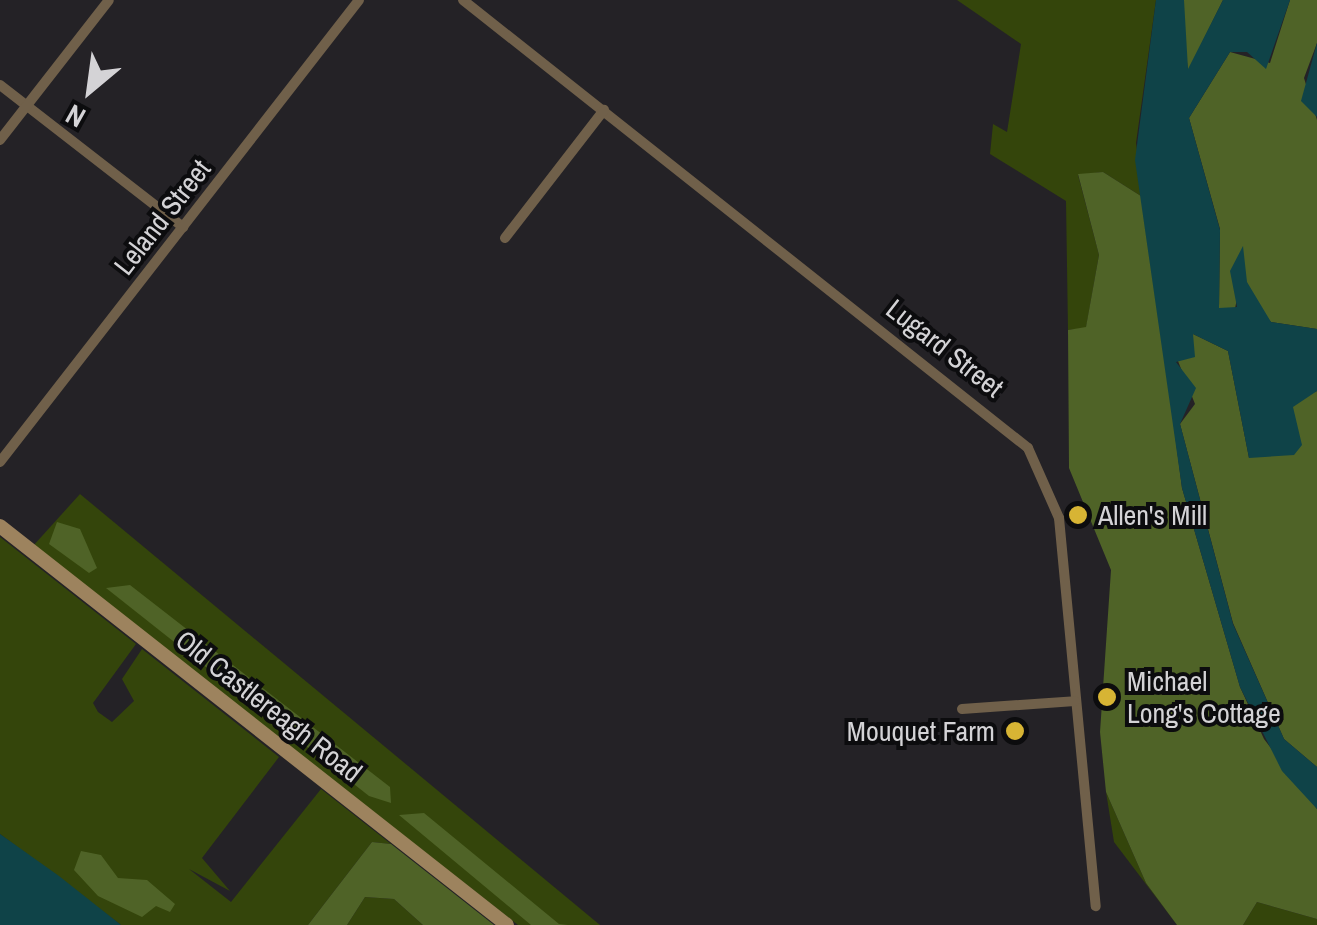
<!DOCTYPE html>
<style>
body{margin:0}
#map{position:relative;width:1317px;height:925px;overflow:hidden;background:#242226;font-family:"Archivo Narrow",sans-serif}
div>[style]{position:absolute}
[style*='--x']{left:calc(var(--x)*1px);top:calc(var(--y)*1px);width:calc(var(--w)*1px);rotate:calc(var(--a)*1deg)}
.green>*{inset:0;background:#34450b}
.forest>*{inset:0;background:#4f6327}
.water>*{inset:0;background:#0f4348}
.street>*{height:10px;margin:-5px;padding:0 5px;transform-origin:5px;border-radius:5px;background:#70604a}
.secondary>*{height:14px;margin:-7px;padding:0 7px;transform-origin:7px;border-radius:7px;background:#9d835e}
.dots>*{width:28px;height:28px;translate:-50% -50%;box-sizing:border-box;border:5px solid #0c0c0e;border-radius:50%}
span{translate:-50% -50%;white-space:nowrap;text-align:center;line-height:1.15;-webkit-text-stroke:8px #0c0c0e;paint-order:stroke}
.street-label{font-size:28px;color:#d4d3d6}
.poi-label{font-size:28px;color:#d4d3d6}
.left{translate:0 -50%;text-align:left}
.right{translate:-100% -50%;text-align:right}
.north{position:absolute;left:40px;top:40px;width:100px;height:100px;-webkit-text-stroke:8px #0c0c0e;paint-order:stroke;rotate:209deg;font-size:28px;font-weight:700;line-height:40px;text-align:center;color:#d4d3d6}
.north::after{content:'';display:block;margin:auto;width:35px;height:45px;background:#d4d3d6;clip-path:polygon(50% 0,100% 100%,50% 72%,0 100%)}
</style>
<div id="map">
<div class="green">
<div style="clip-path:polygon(957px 0,1156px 0,1136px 143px,1144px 198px,1103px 172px,1078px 175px,1099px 255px,1086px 328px,1068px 330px,1066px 201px,990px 154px,993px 124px,1007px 132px,1021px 44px)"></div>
<div style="clip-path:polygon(80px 494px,600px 925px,518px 925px,33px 546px)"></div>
<div style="clip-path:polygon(0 537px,136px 644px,93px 703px,98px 712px,112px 722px,134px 701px,122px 679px,142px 649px,279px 757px,202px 858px,230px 891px,189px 869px,231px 902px,321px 789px,391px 844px,372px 842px,308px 925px,121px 925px,0 834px)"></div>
<div style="clip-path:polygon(1106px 792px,1146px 883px,1177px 925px,1114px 842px)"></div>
<div style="clip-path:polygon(365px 897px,394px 899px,423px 925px,347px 925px)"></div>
<div style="clip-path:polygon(1257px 902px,1317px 919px,1317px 925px,1243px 925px)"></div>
</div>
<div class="forest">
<div style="clip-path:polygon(1184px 0,1223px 0,1188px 71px,1182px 17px)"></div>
<div style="clip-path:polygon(1290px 0,1317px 0,1317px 43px,1304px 78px,1317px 120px,1317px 329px,1271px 322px,1240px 285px,1234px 313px,1219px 308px,1220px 229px,1189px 118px,1230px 52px,1270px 63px)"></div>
<div style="clip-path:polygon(1103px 172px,1144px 198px,1182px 488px,1240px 687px,1264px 739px,1317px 809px,1317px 919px,1257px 902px,1243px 925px,1177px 925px,1146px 883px,1106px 792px,1100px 732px,1111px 570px,1069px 468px,1068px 330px,1086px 327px,1099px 255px,1078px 174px)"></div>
<div style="clip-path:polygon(1193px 334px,1228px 351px,1249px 458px,1298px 399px,1317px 391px,1317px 767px,1284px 739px,1233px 623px,1180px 424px,1195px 404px,1176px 356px,1189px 358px)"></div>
<div style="clip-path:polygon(57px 522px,80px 529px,97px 568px,89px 573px,49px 544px)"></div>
<div style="clip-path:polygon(130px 585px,390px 787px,391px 803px,369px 796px,106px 588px)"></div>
<div style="clip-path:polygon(424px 813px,559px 924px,568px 925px,531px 925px,399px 815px)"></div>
<div style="clip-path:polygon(372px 842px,391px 844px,494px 925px,423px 925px,394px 899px,365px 897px,347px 925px,308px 925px)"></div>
<div style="clip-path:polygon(81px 851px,101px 855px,118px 878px,147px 880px,175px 904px,170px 912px,156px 906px,142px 917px,98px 896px,74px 870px)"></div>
</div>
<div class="water">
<div style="clip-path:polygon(1156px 0,1184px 0,1188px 69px,1223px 0,1290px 0,1266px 69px,1247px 52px,1230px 52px,1189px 118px,1220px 230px,1219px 308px,1237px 307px,1230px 271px,1243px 246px,1247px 282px,1271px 322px,1317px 329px,1317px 391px,1293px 407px,1302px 445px,1294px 455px,1249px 458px,1228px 351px,1193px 334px,1195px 357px,1176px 362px,1196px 388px,1180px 424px,1233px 624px,1284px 739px,1317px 767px,1317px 809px,1282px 771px,1240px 687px,1182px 488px,1135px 160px)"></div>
<div style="clip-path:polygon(1317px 43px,1317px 117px,1301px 101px)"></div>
<div style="clip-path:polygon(0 834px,59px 876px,121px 925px,0 925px)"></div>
</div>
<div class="street">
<div style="--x:463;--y:0;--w:721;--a:38.41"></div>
<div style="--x:1028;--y:448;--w:77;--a:66.1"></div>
<div style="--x:1059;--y:518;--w:390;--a:84.6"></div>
<div style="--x:0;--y:85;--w:232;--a:37.8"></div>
<div style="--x:0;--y:140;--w:177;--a:-52.1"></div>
<div style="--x:505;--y:238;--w:162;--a:-52.3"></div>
<div style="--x:0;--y:462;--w:585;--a:-52.15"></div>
<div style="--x:962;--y:709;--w:113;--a:-4"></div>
</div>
<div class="secondary">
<div style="--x:0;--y:526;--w:645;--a:38.2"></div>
</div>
<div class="dots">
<div style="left:1078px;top:515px;background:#d7b434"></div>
<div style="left:1107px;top:697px;background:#d7b434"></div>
<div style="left:1015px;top:731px;background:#d7b434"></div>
</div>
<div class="street-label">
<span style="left:162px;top:217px;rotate:-52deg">Leland Street</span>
<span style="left:945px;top:348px;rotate:38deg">Lugard Street</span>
<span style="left:269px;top:706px;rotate:38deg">Old Castlereagh Road</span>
</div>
<div class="poi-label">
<span class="left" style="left:1098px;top:515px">Allen's Mill</span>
<span class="left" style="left:1127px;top:697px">Michael<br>Long's Cottage</span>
<span class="right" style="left:995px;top:731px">Mouquet Farm</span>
</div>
<div class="north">N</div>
</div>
